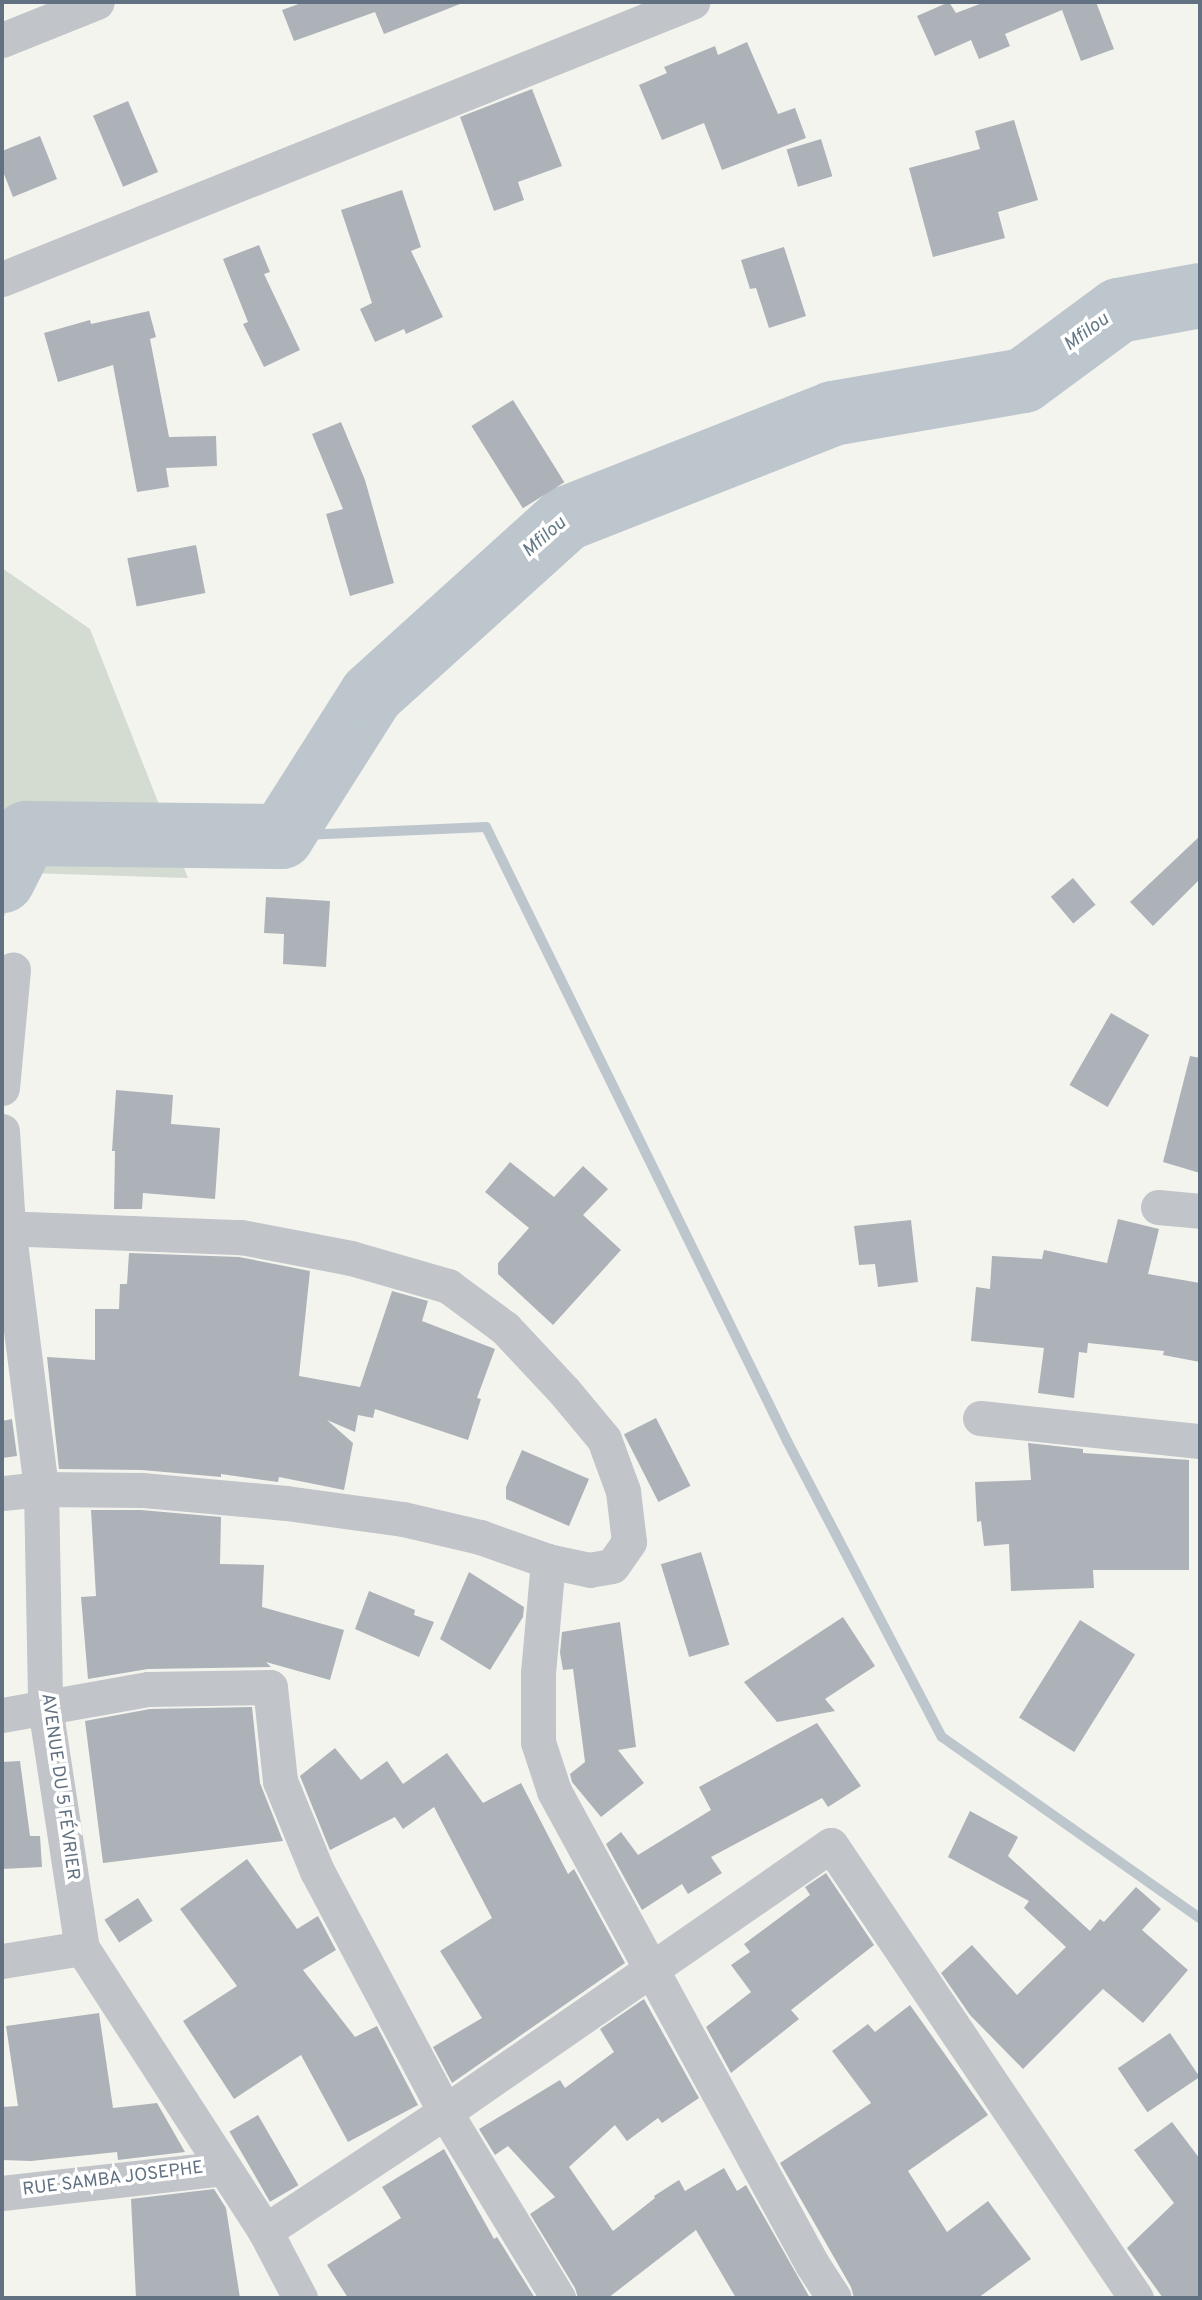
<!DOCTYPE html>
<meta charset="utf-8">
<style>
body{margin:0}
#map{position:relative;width:1202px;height:2300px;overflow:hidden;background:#f4f4ef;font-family:Overpass,sans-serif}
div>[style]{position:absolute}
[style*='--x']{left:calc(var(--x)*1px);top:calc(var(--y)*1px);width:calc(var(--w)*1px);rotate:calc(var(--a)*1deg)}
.green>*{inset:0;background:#d4dbd1}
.stream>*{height:10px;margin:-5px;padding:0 5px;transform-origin:5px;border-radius:5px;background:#bcc6cc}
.river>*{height:65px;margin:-32.5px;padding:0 32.5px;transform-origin:32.5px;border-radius:32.5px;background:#bcc6cc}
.building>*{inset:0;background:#acb2b8;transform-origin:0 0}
.minor>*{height:35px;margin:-17.5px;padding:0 17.5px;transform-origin:17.5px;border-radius:17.5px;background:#c1c4c8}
span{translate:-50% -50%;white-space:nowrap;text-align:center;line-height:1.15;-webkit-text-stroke:7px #fff;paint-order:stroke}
.street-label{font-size:18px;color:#627181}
.water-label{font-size:19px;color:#637a86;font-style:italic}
.frame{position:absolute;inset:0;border:4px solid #627181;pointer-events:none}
</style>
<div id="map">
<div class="green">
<div style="clip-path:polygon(2px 568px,90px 629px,188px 878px,28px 873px,2px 920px)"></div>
</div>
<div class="stream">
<div style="--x:281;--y:836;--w:205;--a:-2.5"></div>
<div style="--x:486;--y:827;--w:684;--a:63.88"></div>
<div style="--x:787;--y:1441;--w:334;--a:62.4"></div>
<div style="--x:942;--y:1737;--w:315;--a:35.1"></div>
</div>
<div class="river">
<div style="--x:2;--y:880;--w:53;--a:-62.9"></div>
<div style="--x:26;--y:833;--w:255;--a:0.7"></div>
<div style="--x:281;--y:836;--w:168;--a:-57.6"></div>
<div style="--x:371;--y:694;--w:263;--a:-42.1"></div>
<div style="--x:566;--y:518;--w:286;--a:-21.5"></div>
<div style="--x:832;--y:413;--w:194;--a:-9.8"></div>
<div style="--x:1023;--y:380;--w:118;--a:-36.4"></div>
<div style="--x:1118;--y:310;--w:83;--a:-10.4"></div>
</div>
<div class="building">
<div style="clip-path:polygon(304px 2px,460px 2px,460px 4px,384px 34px,375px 12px,294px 41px,282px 10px)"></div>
<div style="clip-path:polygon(949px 2px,956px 13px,985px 2px,1096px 2px,1114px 49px,1081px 61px,1062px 10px,1005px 34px,1010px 46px,979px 59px,971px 40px,935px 56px,917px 16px)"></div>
<div style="clip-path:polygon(747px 42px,778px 114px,795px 108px,806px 138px,722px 170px,704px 123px,662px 140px,639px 85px,667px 73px,664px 67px,715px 46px,718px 55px)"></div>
<div style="clip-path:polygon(532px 89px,562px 166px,518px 182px,524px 200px,494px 211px,460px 117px)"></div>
<div style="left:128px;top:101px;width:77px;height:38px;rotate:67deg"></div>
<div style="clip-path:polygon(1014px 120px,1038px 200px,998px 212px,1005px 238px,933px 257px,909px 168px,980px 149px,975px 131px)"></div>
<div style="clip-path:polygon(40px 136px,57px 179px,13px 197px,2px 169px,2px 151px)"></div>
<div style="left:821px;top:139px;width:39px;height:36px;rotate:73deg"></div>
<div style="clip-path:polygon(402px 190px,421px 247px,411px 251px,443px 317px,406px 334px,404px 329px,375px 342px,360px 309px,372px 303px,341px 210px)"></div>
<div style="clip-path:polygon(259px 245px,270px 272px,264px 274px,300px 350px,264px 367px,243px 324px,248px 322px,223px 259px)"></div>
<div style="clip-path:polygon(784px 247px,806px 316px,769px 328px,756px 288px,750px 289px,741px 260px)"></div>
<div style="clip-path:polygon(149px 311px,156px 337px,150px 339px,169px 437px,216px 436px,217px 466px,166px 468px,169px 487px,137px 492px,113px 365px,58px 382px,44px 333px,90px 320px,91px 324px)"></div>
<div style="left:513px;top:400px;width:97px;height:49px;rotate:58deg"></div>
<div style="clip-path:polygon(341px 422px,365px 480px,394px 583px,350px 596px,326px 514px,343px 509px,312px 434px)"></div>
<div style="left:196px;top:545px;width:49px;height:70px;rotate:79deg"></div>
<div style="clip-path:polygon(1200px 836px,1200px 879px,1153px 926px,1130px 902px)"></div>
<div style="left:1073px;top:878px;width:35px;height:29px;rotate:50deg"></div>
<div style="clip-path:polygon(266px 897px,330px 901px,326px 967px,283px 964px,284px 934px,264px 933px)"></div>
<div style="left:1111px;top:1013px;width:44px;height:83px;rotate:30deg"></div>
<div style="clip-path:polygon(1190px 1056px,1200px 1058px,1200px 1173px,1163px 1162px)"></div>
<div style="clip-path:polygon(116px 1090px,173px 1095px,171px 1124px,220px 1128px,215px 1199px,143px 1193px,142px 1209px,114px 1209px,115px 1151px,112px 1151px)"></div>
<div style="clip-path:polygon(510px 1162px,554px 1197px,583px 1166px,608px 1189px,583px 1215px,621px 1250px,553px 1325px,498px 1274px,498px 1263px,529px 1228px,485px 1192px)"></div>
<div style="clip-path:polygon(1118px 1219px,1159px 1229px,1148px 1274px,1200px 1283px,1200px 1362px,1163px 1355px,1164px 1351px,1088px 1343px,1087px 1353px,1079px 1352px,1074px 1398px,1038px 1393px,1044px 1348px,971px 1341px,976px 1287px,990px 1289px,992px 1256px,1042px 1259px,1044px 1250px,1107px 1263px)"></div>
<div style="clip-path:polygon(911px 1220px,918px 1282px,878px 1287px,875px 1264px,859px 1265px,854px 1226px)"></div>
<div style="clip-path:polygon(129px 1253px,239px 1257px,310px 1271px,299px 1376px,360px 1387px,392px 1291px,428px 1301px,422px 1321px,495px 1349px,477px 1398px,481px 1399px,468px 1440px,375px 1409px,373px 1418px,358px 1415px,355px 1432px,327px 1420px,353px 1443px,344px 1490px,279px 1477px,278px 1482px,221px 1474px,221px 1477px,142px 1470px,59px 1469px,47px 1357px,95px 1360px,95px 1309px,119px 1309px,120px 1284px,127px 1284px)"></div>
<div style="left:656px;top:1418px;width:76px;height:36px;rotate:63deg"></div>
<div style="clip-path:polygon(12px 1419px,17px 1456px,2px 1458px,2px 1421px)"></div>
<div style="clip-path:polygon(1028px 1443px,1083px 1449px,1083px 1453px,1189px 1460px,1189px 1570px,1093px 1570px,1094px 1588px,1011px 1591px,1009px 1544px,984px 1546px,981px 1521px,977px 1522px,975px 1482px,1031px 1480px)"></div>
<div style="clip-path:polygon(522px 1450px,589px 1479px,569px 1526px,506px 1499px,506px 1487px)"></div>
<div style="clip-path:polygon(91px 1510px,141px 1510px,221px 1517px,220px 1564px,264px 1565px,262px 1607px,344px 1630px,330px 1680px,266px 1662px,271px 1667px,148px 1669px,88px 1679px,81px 1597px,96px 1596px)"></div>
<div style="left:701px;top:1552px;width:97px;height:42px;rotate:73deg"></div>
<div style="clip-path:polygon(469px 1572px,524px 1607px,523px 1617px,490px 1670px,440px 1639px)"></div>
<div style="clip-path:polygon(369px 1591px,415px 1610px,414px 1615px,434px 1622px,419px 1657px,355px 1629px)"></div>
<div style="clip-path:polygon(843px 1617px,875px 1666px,825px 1699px,835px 1711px,777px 1722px,744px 1682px)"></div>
<div style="left:1080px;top:1620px;width:65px;height:115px;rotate:32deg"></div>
<div style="clip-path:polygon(620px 1622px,636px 1747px,618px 1750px,644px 1783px,601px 1817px,572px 1782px,570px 1774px,585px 1762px,573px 1669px,563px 1670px,560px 1653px,562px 1632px)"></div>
<div style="clip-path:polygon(252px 1707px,260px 1783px,283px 1841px,103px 1863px,85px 1721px,150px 1709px)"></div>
<div style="clip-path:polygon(817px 1723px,861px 1786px,828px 1807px,822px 1798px,711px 1857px,722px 1873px,688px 1894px,682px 1884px,642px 1910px,606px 1844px,621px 1832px,638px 1855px,711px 1810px,699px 1787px)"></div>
<div style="clip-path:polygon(335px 1748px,361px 1780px,387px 1761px,403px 1784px,447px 1753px,483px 1803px,521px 1783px,568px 1874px,574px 1869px,625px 1963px,452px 2083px,433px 2047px,482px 2018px,440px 1951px,492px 1918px,434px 1807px,403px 1829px,395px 1817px,330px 1850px,300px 1776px)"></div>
<div style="clip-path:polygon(20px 1761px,30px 1836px,40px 1836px,42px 1867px,2px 1869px,2px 1762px)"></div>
<div style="clip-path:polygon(970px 1811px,1018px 1837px,1008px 1856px,1090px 1931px,1100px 1919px,1104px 1922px,1136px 1887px,1161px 1909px,1142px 1930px,1188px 1970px,1143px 2023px,1103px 1989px,1023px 2069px,970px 2015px,941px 1973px,972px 1945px,1017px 1995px,1066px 1947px,1024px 1908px,1029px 1901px,948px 1857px)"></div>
<div style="clip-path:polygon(247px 1859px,297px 1929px,318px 1916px,336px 1950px,303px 1970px,355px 2037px,377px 2026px,418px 2105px,348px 2142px,301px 2055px,234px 2099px,183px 2021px,237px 1986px,180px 1909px)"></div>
<div style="clip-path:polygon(826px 1873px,874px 1945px,791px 2010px,799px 2019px,731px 2073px,706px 2027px,751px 1992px,731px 1965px,750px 1952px,744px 1944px,810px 1895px,805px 1887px)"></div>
<div style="left:138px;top:1898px;width:27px;height:40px;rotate:57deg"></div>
<div style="clip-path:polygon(644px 1999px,699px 2098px,662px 2123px,658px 2118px,627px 2141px,615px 2125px,569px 2167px,613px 2231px,655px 2198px,654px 2196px,679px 2180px,685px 2191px,724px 2168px,737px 2191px,746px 2185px,810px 2298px,736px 2298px,696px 2230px,608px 2298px,578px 2298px,575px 2288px,530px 2214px,555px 2197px,508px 2146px,495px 2155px,479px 2129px,560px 2080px,565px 2088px,614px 2052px,600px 2029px)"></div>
<div style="clip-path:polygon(910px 2005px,988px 2115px,908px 2171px,947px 2232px,988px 2201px,1031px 2259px,978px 2298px,854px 2298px,851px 2287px,780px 2163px,871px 2103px,832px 2051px,868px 2024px,875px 2032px)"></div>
<div style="clip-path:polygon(99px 2013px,113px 2108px,157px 2103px,185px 2152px,118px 2160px,117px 2152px,31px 2161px,2px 2160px,2px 2107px,18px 2106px,6px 2026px)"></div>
<div style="left:1170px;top:2033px;width:53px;height:63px;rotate:56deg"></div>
<div style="left:258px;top:2115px;width:81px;height:33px;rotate:60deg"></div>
<div style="clip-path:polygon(1172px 2122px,1200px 2159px,1200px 2298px,1163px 2298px,1127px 2248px,1174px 2203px,1134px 2150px)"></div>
<div style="clip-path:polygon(444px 2149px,494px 2239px,497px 2237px,535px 2298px,348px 2298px,327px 2265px,401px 2218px,382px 2187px)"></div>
<div style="clip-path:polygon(214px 2189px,226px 2208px,240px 2298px,136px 2298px,131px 2199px)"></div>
</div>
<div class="minor">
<div style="--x:2;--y:40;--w:102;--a:-21.8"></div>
<div style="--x:2;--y:279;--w:744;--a:-21.87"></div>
<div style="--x:2;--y:1088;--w:119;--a:-84.7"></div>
<div style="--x:2;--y:1131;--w:96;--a:86.4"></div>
<div style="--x:8;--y:1227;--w:264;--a:82.8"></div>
<div style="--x:41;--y:1489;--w:218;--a:88.9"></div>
<div style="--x:45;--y:1707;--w:244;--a:81.3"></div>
<div style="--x:82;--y:1948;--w:337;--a:57.1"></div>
<div style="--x:265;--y:2231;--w:76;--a:62.4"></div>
<div style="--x:1158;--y:1207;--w:42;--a:5.4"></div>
<div style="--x:2;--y:1228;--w:239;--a:2.2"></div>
<div style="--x:241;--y:1237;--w:112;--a:10.8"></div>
<div style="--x:351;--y:1258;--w:101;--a:16.1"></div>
<div style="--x:448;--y:1286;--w:71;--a:36.4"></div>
<div style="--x:505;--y:1328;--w:86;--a:46.9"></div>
<div style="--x:564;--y:1391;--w:62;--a:50.2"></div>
<div style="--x:604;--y:1439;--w:55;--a:69.9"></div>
<div style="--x:623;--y:1491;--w:51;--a:83.3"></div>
<div style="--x:629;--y:1542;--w:29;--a:125"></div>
<div style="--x:612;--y:1566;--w:22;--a:170"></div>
<div style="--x:590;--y:1570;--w:43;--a:-167.9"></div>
<div style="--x:548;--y:1561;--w:72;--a:-160.6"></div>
<div style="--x:480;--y:1537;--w:79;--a:-166.8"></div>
<div style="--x:403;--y:1519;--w:118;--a:-172.2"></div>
<div style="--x:286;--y:1503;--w:145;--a:-174.8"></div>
<div style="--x:142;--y:1490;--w:101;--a:-179.4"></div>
<div style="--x:41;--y:1489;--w:39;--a:174"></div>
<div style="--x:980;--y:1418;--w:221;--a:6"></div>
<div style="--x:548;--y:1561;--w:111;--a:95.1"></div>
<div style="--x:538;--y:1672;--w:70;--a:90"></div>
<div style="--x:538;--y:1742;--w:52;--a:71.9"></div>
<div style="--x:554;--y:1791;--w:539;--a:61.39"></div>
<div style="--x:812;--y:2264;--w:40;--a:57.1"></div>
<div style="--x:2;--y:1715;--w:148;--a:-10.1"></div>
<div style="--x:148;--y:1689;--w:122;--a:-0.9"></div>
<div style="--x:270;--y:1687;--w:95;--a:83.9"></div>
<div style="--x:280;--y:1781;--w:97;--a:67.7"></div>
<div style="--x:317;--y:1871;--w:273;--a:62"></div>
<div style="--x:445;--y:2112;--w:218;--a:58.7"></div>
<div style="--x:2;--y:1961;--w:81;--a:-9.2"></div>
<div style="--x:2;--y:2193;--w:223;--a:-6.4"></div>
<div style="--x:265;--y:2231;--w:216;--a:-33.5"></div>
<div style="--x:445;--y:2112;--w:469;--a:-34.7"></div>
<div style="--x:831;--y:1845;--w:546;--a:56.05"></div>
</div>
<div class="street-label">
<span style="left:59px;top:1787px;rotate:82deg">AVENUE DU 5 FÉVRIER</span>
<span style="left:113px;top:2180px;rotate:-7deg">RUE SAMBA JOSEPHE</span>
</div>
<div class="water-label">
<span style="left:1087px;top:333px;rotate:-36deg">Mfilou</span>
<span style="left:545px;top:538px;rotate:-41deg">Mfilou</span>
</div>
<div class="frame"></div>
</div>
